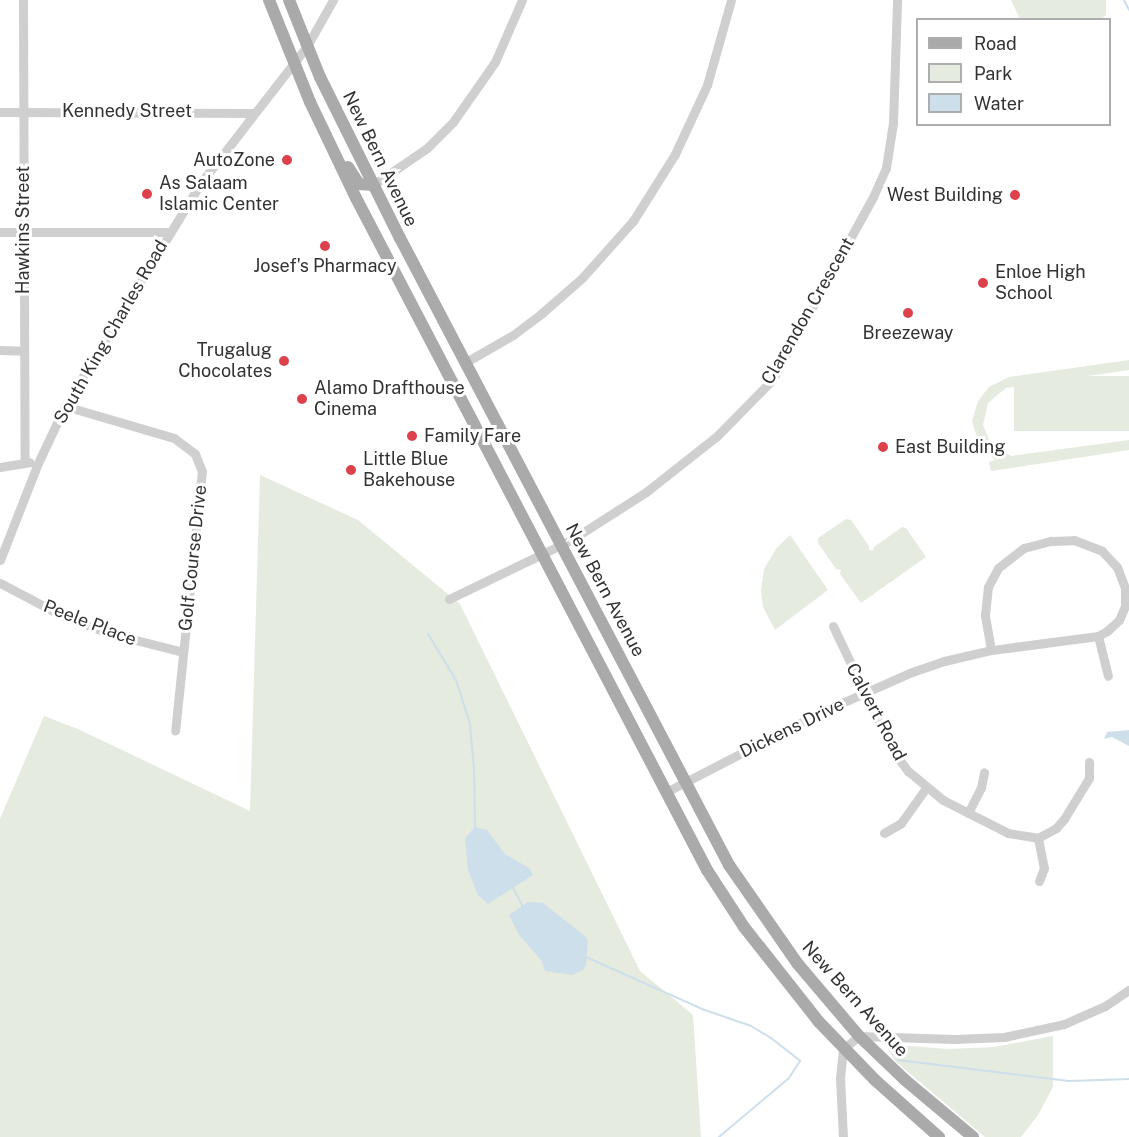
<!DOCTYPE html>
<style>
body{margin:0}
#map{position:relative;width:1129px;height:1137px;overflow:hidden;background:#fff;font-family:"Public Sans",sans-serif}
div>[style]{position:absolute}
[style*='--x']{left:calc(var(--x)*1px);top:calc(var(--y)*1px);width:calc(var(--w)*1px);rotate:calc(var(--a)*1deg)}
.green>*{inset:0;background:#e5ebdf;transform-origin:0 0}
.water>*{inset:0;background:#cddfea}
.stream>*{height:2px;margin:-1px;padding:0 1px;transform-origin:1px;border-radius:1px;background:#cddfea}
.minor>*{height:9px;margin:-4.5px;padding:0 4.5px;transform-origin:4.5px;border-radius:4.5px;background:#cfcfcf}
.major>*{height:12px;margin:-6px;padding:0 6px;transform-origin:6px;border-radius:6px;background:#aaa}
.dots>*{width:16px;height:16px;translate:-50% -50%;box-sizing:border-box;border:3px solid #fff;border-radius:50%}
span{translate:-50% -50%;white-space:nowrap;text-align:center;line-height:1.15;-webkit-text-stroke:6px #fff;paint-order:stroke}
.street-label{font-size:18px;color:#323232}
.poi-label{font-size:18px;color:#323232}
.right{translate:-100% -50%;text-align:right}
.left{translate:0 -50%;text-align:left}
.legend{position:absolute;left:916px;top:18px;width:195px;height:108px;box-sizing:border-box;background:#fff;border:2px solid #adadad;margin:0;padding:8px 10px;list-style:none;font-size:18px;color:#323232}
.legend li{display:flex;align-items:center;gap:12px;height:30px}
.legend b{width:30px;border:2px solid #adadad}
</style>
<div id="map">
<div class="green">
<div style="clip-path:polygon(1011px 0,1106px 0,1106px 15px,1099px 20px,1020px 19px)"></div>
<div style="clip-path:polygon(1129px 360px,1129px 370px,1006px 388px,988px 403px,983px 425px,991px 444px,1011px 456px,1129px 440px,1129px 450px,991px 471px,989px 462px,995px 460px,979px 444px,972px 421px,978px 401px,989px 387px,1009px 377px)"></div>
<div style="left:1129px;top:376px;width:55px;height:115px;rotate:90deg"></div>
<div style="clip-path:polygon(260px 475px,358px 520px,460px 604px,640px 971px,693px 1015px,701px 1137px,0 1137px,0 819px,44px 716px,78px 729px,250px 811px)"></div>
<div style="clip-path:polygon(846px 519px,851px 520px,869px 546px,869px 550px,873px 551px,874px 547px,902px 527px,906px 528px,926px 557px,861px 603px,840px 574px,841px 570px,836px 569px,818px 543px,818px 538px)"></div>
<div style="clip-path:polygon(790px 535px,828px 590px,775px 630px,763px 607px,761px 591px,764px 569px,776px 549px)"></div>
<div style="clip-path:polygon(1053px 1036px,1053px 1087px,1038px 1115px,1021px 1137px,985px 1137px,895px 1061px,888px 1049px,896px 1045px,948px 1049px,994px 1047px)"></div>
</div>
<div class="water">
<div style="clip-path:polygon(1129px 730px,1129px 746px,1112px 737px,1104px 739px,1107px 732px)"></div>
<div style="clip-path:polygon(475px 827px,487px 830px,505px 854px,529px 868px,533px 875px,488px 904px,478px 895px,468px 870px,465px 838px)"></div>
<div style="clip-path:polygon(528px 902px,543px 903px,585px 936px,588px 941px,586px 965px,583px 970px,572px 975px,545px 971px,541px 960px,519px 935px,509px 915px)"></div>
</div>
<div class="stream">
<div style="--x:1124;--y:0;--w:11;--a:63"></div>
<div style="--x:428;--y:634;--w:54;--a:58.7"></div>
<div style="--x:456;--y:680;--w:46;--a:72.3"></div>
<div style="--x:470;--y:724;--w:45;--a:84.9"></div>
<div style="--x:474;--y:769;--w:59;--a:89"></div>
<div style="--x:512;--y:886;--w:24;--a:62"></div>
<div style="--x:586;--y:957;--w:127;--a:24.1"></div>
<div style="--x:702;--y:1009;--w:52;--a:19.1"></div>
<div style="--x:751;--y:1026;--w:23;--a:31"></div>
<div style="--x:771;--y:1038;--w:37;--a:38"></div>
<div style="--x:800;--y:1061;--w:20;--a:123"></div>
<div style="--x:789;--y:1078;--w:92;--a:139.9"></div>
<div style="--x:898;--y:1060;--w:172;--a:7"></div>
<div style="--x:1069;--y:1081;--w:60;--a:-1.9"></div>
</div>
<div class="minor">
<div style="--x:23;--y:0;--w:461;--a:89.8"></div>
<div style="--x:0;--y:112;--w:254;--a:0.2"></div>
<div style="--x:373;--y:185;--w:65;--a:-34.4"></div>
<div style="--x:427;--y:148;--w:37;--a:-45"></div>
<div style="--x:453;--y:122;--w:73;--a:-55"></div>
<div style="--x:495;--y:62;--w:68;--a:-66.5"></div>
<div style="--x:0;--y:232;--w:170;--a:0"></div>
<div style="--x:0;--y:350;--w:23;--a:2"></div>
<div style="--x:466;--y:362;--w:54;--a:-29.9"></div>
<div style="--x:513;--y:335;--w:36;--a:-37"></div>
<div style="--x:542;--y:313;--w:53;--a:-41.2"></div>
<div style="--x:582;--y:278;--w:76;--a:-48.2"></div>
<div style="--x:633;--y:221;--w:79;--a:-57.9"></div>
<div style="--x:675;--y:154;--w:76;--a:-65.1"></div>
<div style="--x:707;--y:85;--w:88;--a:-74.2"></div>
<div style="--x:65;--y:406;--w:114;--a:16.4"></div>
<div style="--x:174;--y:438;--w:26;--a:37"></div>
<div style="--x:195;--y:454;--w:18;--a:68"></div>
<div style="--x:202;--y:471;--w:261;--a:95.9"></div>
<div style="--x:0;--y:467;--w:30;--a:-9"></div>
<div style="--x:0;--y:560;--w:104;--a:-68.6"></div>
<div style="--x:38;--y:463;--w:63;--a:-64.7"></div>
<div style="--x:65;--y:406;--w:260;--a:-58.7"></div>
<div style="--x:200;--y:184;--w:175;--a:-52.2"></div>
<div style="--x:307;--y:46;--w:53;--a:-60.5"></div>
<div style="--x:0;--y:583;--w:64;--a:27.8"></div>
<div style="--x:57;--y:613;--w:55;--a:21.4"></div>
<div style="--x:108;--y:633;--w:77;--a:14.2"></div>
<div style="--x:449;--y:599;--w:136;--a:-25.8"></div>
<div style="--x:571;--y:540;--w:89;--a:-32.6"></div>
<div style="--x:646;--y:492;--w:90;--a:-38.3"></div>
<div style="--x:717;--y:436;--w:78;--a:-45.5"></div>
<div style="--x:772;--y:380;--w:209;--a:-61.1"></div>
<div style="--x:873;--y:197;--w:32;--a:-66"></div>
<div style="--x:886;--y:168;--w:46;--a:-81.2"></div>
<div style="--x:893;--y:123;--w:123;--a:-88.1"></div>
<div style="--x:833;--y:626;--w:135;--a:64.6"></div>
<div style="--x:891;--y:748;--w:29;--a:54"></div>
<div style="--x:908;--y:771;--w:45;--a:39.6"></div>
<div style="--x:943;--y:800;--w:73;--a:26.9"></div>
<div style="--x:1008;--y:833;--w:30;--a:9"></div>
<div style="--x:1038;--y:838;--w:21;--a:-29"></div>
<div style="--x:1056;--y:828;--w:12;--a:-48"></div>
<div style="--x:1064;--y:819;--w:48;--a:-58.6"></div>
<div style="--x:1089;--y:778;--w:16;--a:-90"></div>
<div style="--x:1098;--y:636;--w:41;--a:76"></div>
<div style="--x:666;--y:792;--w:170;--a:-27.3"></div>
<div style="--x:817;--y:714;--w:104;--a:-23.9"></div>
<div style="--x:912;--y:672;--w:34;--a:-19"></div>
<div style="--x:944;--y:661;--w:48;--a:-13.2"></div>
<div style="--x:991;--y:650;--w:36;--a:-100"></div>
<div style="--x:985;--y:615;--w:28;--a:-84"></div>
<div style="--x:988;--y:587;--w:21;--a:-62"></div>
<div style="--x:998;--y:568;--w:33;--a:-38"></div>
<div style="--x:1024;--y:548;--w:28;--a:-15"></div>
<div style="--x:1051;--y:541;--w:23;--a:-2"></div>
<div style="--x:1074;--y:540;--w:30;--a:21"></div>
<div style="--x:1102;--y:551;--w:22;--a:47"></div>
<div style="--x:1117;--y:567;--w:22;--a:69"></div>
<div style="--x:1125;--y:588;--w:18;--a:90"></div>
<div style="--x:1125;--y:606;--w:15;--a:113"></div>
<div style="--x:1119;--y:620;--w:16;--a:137"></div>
<div style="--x:1107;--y:631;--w:10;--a:151"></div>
<div style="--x:1098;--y:636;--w:108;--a:172.5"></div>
<div style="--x:968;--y:813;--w:28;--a:-63"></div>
<div style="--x:981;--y:788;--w:16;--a:-79"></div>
<div style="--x:884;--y:833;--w:20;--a:-30"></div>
<div style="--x:901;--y:823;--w:43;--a:-54.5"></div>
<div style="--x:1038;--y:838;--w:31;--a:79"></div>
<div style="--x:1044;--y:868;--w:14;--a:111"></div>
<div style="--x:843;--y:1137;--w:59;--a:-92.9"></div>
<div style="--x:840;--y:1078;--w:29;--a:-84"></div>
<div style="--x:843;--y:1049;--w:21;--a:-39"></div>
<div style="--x:859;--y:1036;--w:96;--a:1.8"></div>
<div style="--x:955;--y:1039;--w:49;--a:-2.3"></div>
<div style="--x:1004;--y:1037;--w:61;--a:-12.2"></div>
<div style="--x:1064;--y:1024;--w:45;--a:-23.7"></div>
<div style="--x:1105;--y:1006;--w:29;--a:-34"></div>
</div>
<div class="major">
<div style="--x:269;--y:0;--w:110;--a:68.1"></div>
<div style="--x:310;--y:102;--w:106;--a:64.4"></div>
<div style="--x:356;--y:198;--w:758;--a:62.42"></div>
<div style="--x:707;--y:870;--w:68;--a:57"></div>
<div style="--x:744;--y:927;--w:121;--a:51.7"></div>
<div style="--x:819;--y:1022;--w:81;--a:46"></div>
<div style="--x:875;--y:1080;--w:86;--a:41.7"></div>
<div style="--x:289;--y:0;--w:83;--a:68.1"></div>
<div style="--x:320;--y:77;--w:180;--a:63.6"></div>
<div style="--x:400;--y:238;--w:708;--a:62.31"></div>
<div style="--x:729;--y:865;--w:119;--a:55.2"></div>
<div style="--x:797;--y:963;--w:96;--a:49.7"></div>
<div style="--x:859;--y:1036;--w:64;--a:43.7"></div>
<div style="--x:905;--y:1080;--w:89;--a:40"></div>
<div style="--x:348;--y:167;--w:20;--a:57"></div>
<div style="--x:359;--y:184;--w:14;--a:4"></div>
</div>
<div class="dots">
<div style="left:287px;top:160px;background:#dc414c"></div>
<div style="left:147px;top:194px;background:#dc414c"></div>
<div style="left:1015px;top:195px;background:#dc414c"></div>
<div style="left:325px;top:246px;background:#dc414c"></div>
<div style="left:983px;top:283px;background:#dc414c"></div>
<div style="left:908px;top:313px;background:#dc414c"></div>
<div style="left:284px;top:361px;background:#dc414c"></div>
<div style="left:302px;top:399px;background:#dc414c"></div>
<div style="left:412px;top:436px;background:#dc414c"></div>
<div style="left:883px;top:447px;background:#dc414c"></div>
<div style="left:351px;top:470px;background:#dc414c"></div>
</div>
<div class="street-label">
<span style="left:127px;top:111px">Kennedy Street</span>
<span style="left:380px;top:159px;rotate:64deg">New Bern Avenue</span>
<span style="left:23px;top:230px;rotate:-90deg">Hawkins Street</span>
<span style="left:808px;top:311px;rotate:-60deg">Clarendon Crescent</span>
<span style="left:111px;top:332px;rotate:-60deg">South King Charles Road</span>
<span style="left:193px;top:558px;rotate:-84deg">Golf Course Drive</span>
<span style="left:605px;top:590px;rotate:62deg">New Bern Avenue</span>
<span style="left:90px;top:623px;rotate:21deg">Peele Place</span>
<span style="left:876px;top:712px;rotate:62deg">Calvert Road</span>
<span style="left:792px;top:728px;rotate:-26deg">Dickens Drive</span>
<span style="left:855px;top:999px;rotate:48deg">New Bern Avenue</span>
</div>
<div class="poi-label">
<span class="right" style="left:275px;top:160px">AutoZone</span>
<span class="left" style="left:159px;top:194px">As Salaam<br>Islamic Center</span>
<span class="right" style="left:1003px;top:195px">West Building</span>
<span style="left:325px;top:266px">Josef's Pharmacy</span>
<span class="left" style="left:995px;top:283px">Enloe High<br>School</span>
<span style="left:908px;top:333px">Breezeway</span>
<span class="right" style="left:272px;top:361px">Trugalug<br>Chocolates</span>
<span class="left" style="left:314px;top:399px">Alamo Drafthouse<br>Cinema</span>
<span class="left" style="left:424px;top:436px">Family Fare</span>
<span class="left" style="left:895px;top:447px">East Building</span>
<span class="left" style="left:363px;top:470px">Little Blue<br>Bakehouse</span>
</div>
<ul class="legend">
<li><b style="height:8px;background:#aaa"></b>Road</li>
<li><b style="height:16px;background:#e5ebdf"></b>Park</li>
<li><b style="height:16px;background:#cddfea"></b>Water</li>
</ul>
</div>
